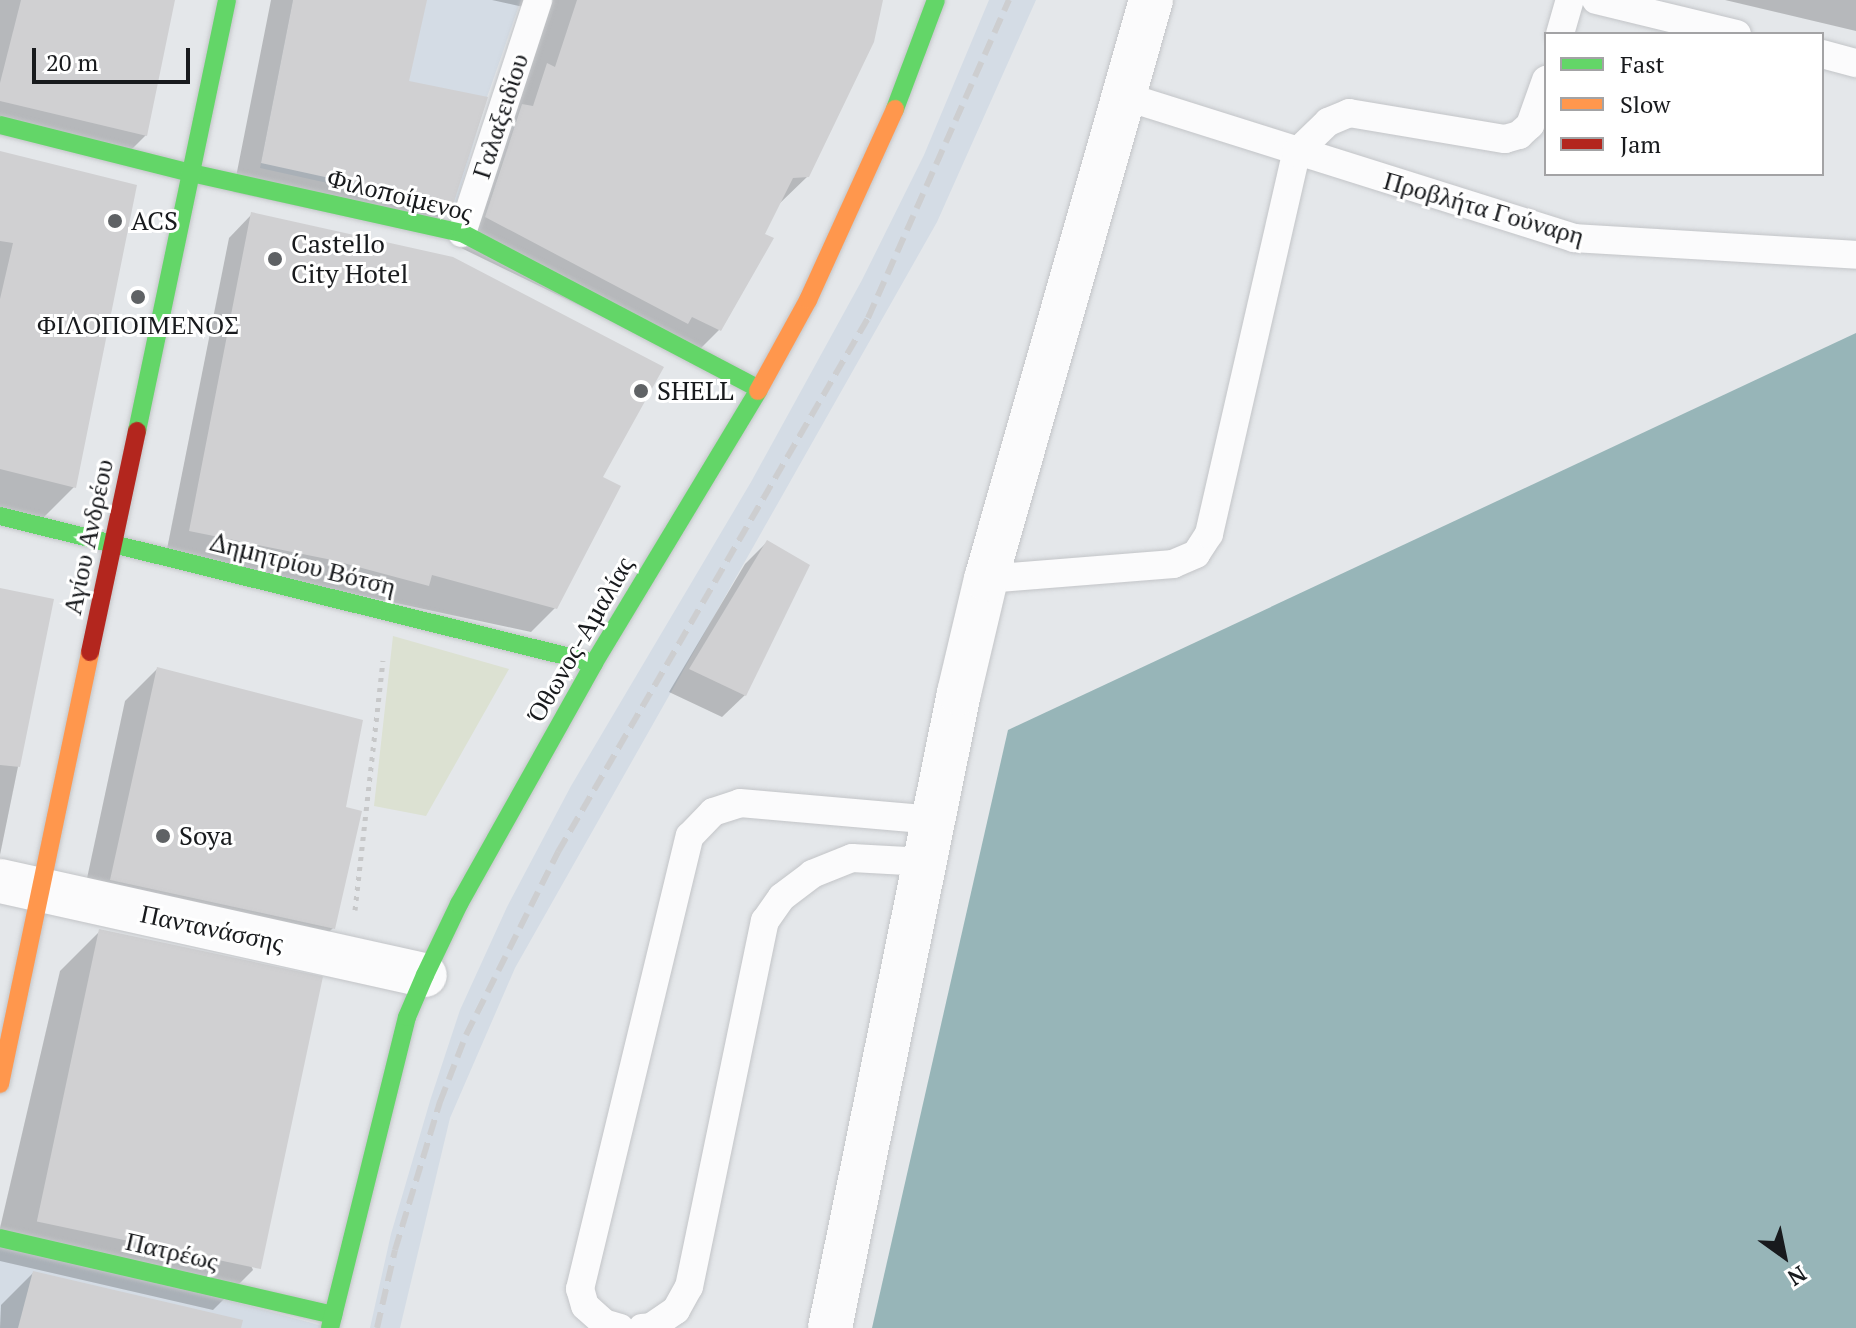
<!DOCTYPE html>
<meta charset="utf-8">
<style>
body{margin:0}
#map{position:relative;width:1856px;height:1328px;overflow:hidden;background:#e4e7ea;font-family:"PT Serif",serif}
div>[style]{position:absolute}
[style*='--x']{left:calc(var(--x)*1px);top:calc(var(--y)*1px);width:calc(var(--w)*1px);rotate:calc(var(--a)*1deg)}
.built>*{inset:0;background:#d4dce5}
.green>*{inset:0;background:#dce1d2}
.water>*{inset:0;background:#97b5b8}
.shadow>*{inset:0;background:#0003}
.building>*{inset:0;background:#d0d0d2;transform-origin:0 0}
.path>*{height:5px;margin-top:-2.5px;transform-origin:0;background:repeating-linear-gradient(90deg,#c7c8c9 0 4px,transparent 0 10px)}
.roads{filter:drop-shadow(0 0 2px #c3c5c8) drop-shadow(0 0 2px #c3c5c8)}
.lane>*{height:28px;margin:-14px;padding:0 14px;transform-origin:14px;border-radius:14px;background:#fbfbfc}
.street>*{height:44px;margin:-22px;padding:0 22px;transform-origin:22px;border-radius:22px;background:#fbfbfc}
.fast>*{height:18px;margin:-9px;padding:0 9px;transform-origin:9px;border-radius:9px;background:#63d668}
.slow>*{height:18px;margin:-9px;padding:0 9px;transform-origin:9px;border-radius:9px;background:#ff974d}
.jam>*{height:18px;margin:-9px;padding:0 9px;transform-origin:9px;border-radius:9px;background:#b3261e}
.rail>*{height:6px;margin-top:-3px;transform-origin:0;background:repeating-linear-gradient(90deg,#cdced0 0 16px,transparent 0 24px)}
.dots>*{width:22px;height:22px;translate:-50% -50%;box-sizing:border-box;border:4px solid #fff;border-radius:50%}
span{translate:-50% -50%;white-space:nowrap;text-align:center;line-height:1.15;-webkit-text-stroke:6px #fff;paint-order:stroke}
.street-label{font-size:26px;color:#181a1d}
.poi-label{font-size:26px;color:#181a1d}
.left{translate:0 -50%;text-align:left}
.legend{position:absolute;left:1544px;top:32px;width:280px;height:144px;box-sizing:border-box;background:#fff;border:2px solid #a3a3a5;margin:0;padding:10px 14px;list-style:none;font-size:24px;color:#181a1d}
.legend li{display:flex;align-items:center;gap:16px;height:40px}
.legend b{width:40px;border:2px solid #a3a3a5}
.north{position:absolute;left:1744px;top:1216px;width:80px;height:80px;-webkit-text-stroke:6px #fff;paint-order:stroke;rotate:147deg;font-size:22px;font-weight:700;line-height:32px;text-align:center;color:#181a1d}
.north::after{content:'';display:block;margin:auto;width:28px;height:36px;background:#181a1d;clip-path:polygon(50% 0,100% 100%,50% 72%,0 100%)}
.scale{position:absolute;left:32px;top:48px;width:158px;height:36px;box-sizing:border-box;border:4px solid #181a1d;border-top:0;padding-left:10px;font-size:24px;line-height:28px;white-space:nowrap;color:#181a1d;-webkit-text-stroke:6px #fff;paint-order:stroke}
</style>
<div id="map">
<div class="built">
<div style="clip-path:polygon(293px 0,521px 0,487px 97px,454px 211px,260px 168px)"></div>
<div style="clip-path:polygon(989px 0,1036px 0,937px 222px,515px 968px,450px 1118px,400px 1328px,370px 1328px,391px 1234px,430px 1101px,460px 1010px,507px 907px,571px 786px,751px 482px,862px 280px,924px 155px)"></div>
<div style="clip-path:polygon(0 1238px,330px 1328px,0 1328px)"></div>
</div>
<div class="green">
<div style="clip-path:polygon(393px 636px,509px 669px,426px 816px,374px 806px)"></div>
</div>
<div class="water">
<div style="clip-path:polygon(1856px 333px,1856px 1328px,872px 1328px,1008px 730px)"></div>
</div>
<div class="shadow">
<div style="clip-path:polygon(0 0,173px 0,146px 135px,121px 160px,0 130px)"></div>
<div style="clip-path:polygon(271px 0,425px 0,407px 82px,451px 204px,422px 233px,233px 192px)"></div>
<div style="clip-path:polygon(492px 0,881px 0,808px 176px,778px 205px,719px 330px,690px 359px,457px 246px,545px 12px)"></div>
<div style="clip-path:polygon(1725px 0,1856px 0,1856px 31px)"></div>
<div style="clip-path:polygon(0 153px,74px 487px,42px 519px,0 509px)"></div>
<div style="clip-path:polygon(252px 214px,555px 608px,531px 632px,166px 554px,229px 238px)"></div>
<div style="clip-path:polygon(767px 542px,745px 695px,722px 717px,669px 692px,745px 564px)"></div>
<div style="clip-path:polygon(0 590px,52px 600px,0 855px)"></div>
<div style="clip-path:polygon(157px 669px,343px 809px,333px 928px,301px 960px,80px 911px,125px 701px)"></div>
<div style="clip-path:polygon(100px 931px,253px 1270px,213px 1310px,0 1261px,0 1228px,60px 971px)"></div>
<div style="clip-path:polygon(33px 1273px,239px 1328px,0 1328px,1px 1305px)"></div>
</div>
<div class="building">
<div style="clip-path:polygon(21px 0,175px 0,147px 136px,0 101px,0 83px)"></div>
<div style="clip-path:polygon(293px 0,427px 0,409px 81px,488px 97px,453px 205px,261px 163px)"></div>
<div style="clip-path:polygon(577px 0,883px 0,874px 42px,809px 177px,793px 178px,765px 234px,774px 238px,721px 331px,692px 317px,688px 324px,485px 217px,522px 104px,533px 106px,547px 63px,555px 67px)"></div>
<div style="clip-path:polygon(0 151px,137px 185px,76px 488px,0 469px,0 299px,13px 243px,0 241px)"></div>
<div style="clip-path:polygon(251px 212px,453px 257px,664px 367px,603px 477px,621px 486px,557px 609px,432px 575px,429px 586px,332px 560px,189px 531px)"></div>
<div style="clip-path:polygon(767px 540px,810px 565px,746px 696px,689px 669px)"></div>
<div style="clip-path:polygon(0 588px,54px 599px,20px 767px,0 765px)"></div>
<div style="clip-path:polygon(157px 667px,363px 720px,346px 807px,362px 811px,335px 929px,110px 880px)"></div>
<div style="left:99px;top:929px;width:229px;height:299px;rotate:12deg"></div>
<div style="clip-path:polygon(33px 1271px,243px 1320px,241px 1328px,18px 1328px)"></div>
</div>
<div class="path">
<div style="--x:355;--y:910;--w:251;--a:-83.6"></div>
</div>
<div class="roads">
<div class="lane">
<div style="--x:1596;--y:0;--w:145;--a:13.6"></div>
<div style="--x:1560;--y:34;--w:35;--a:-74"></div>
<div style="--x:1822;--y:54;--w:35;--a:15"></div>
<div style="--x:1124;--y:96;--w:472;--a:17.5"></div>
<div style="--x:1574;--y:238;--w:283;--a:3.4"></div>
<div style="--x:462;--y:233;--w:245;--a:-71.9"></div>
<div style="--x:986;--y:579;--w:188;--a:-4.6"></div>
<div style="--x:1173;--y:564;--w:25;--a:-23"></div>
<div style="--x:1196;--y:554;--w:24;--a:-57"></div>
<div style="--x:1209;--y:534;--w:391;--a:-77.1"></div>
<div style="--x:1296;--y:153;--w:45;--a:-44.1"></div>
<div style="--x:1328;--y:122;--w:23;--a:-23"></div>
<div style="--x:1349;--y:113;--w:158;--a:9.5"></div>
<div style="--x:1505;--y:139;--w:15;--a:-16"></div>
<div style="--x:1519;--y:135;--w:15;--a:-42"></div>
<div style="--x:1530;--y:125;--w:48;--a:-70.4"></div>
<div style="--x:620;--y:1328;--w:17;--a:-163"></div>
<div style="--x:604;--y:1323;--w:25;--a:-138"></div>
<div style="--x:585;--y:1306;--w:18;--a:-106"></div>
<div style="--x:580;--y:1289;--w:466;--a:-76.4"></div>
<div style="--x:690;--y:836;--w:33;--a:-46"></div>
<div style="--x:713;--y:812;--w:28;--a:-18"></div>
<div style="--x:740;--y:803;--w:195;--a:5"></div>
<div style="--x:642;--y:1328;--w:9;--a:-6"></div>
<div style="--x:651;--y:1327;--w:30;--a:-34"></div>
<div style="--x:676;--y:1310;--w:26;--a:-61"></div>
<div style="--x:689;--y:1287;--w:374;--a:-78.3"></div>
<div style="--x:765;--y:921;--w:29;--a:-55"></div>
<div style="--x:782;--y:897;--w:38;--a:-37"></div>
<div style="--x:812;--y:874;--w:43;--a:-21.8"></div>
<div style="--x:852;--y:858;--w:73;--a:3.1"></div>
</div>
<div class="street">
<div style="--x:0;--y:881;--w:435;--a:12.5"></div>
<div style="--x:830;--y:1328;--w:648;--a:-78.52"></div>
<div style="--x:959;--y:693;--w:117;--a:-76.7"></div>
<div style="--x:986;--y:579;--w:602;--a:-74.09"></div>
</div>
<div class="fast">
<div style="--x:895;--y:109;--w:116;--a:-69.4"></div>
<div style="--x:0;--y:125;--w:197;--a:14.1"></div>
<div style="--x:191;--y:173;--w:278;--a:12.5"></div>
<div style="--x:462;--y:233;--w:335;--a:27.7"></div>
<div style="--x:137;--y:431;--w:440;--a:-78.2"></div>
<div style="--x:0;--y:516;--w:612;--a:13.9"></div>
<div style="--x:0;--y:1238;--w:342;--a:13"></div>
<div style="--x:330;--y:1328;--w:320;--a:-76.1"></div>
<div style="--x:407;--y:1017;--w:46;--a:-66.8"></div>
<div style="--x:425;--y:975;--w:79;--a:-64.4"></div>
<div style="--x:459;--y:904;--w:276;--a:-60.7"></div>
<div style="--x:594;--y:663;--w:318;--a:-58.9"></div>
</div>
<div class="slow">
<div style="--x:758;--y:391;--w:104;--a:-61.2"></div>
<div style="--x:808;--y:300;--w:210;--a:-65.5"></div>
<div style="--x:0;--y:1084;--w:441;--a:-78.2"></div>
</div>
<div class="jam">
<div style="--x:90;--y:652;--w:226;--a:-78"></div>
</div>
</div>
<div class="rail">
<div style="--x:377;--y:1328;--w:80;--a:-77"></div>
<div style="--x:395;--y:1250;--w:155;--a:-73.1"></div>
<div style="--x:440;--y:1102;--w:72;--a:-68.8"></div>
<div style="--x:466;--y:1035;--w:205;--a:-63.3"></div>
<div style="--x:558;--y:852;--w:617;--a:-59.86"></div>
<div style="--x:868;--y:318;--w:348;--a:-66.1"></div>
</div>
<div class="dots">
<div style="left:115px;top:221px;background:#5f6265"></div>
<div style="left:275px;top:259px;background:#5f6265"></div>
<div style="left:138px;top:297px;background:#5f6265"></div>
<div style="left:641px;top:391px;background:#5f6265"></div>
<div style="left:163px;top:836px;background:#5f6265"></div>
</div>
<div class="street-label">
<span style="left:500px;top:116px;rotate:-72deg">Γαλαξειδίου</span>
<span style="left:400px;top:195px;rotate:14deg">Φιλοποίμενος</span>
<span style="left:1484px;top:208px;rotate:16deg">Προβλήτα Γούναρη</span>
<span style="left:88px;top:537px;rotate:-78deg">Αγίου Ανδρέου</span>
<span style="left:303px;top:564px;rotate:14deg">Δημητρίου Βότση</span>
<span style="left:580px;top:639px;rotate:-60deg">Όθωνος-Αμαλίας</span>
<span style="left:212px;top:928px;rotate:12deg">Παντανάσσης</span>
<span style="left:172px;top:1251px;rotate:13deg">Πατρέως</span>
</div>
<div class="poi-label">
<span class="left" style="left:131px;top:221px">ACS</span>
<span class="left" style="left:291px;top:259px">Castello<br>City Hotel</span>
<span style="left:138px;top:325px">ΦΙΛΟΠΟΙΜΕΝΟΣ</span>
<span class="left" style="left:657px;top:391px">SHELL</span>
<span class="left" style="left:179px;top:836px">Soya</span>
</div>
<ul class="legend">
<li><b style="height:10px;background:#63d668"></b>Fast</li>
<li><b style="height:10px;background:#ff974d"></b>Slow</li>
<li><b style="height:10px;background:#b3261e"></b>Jam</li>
</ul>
<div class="north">N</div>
<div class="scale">20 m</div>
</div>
